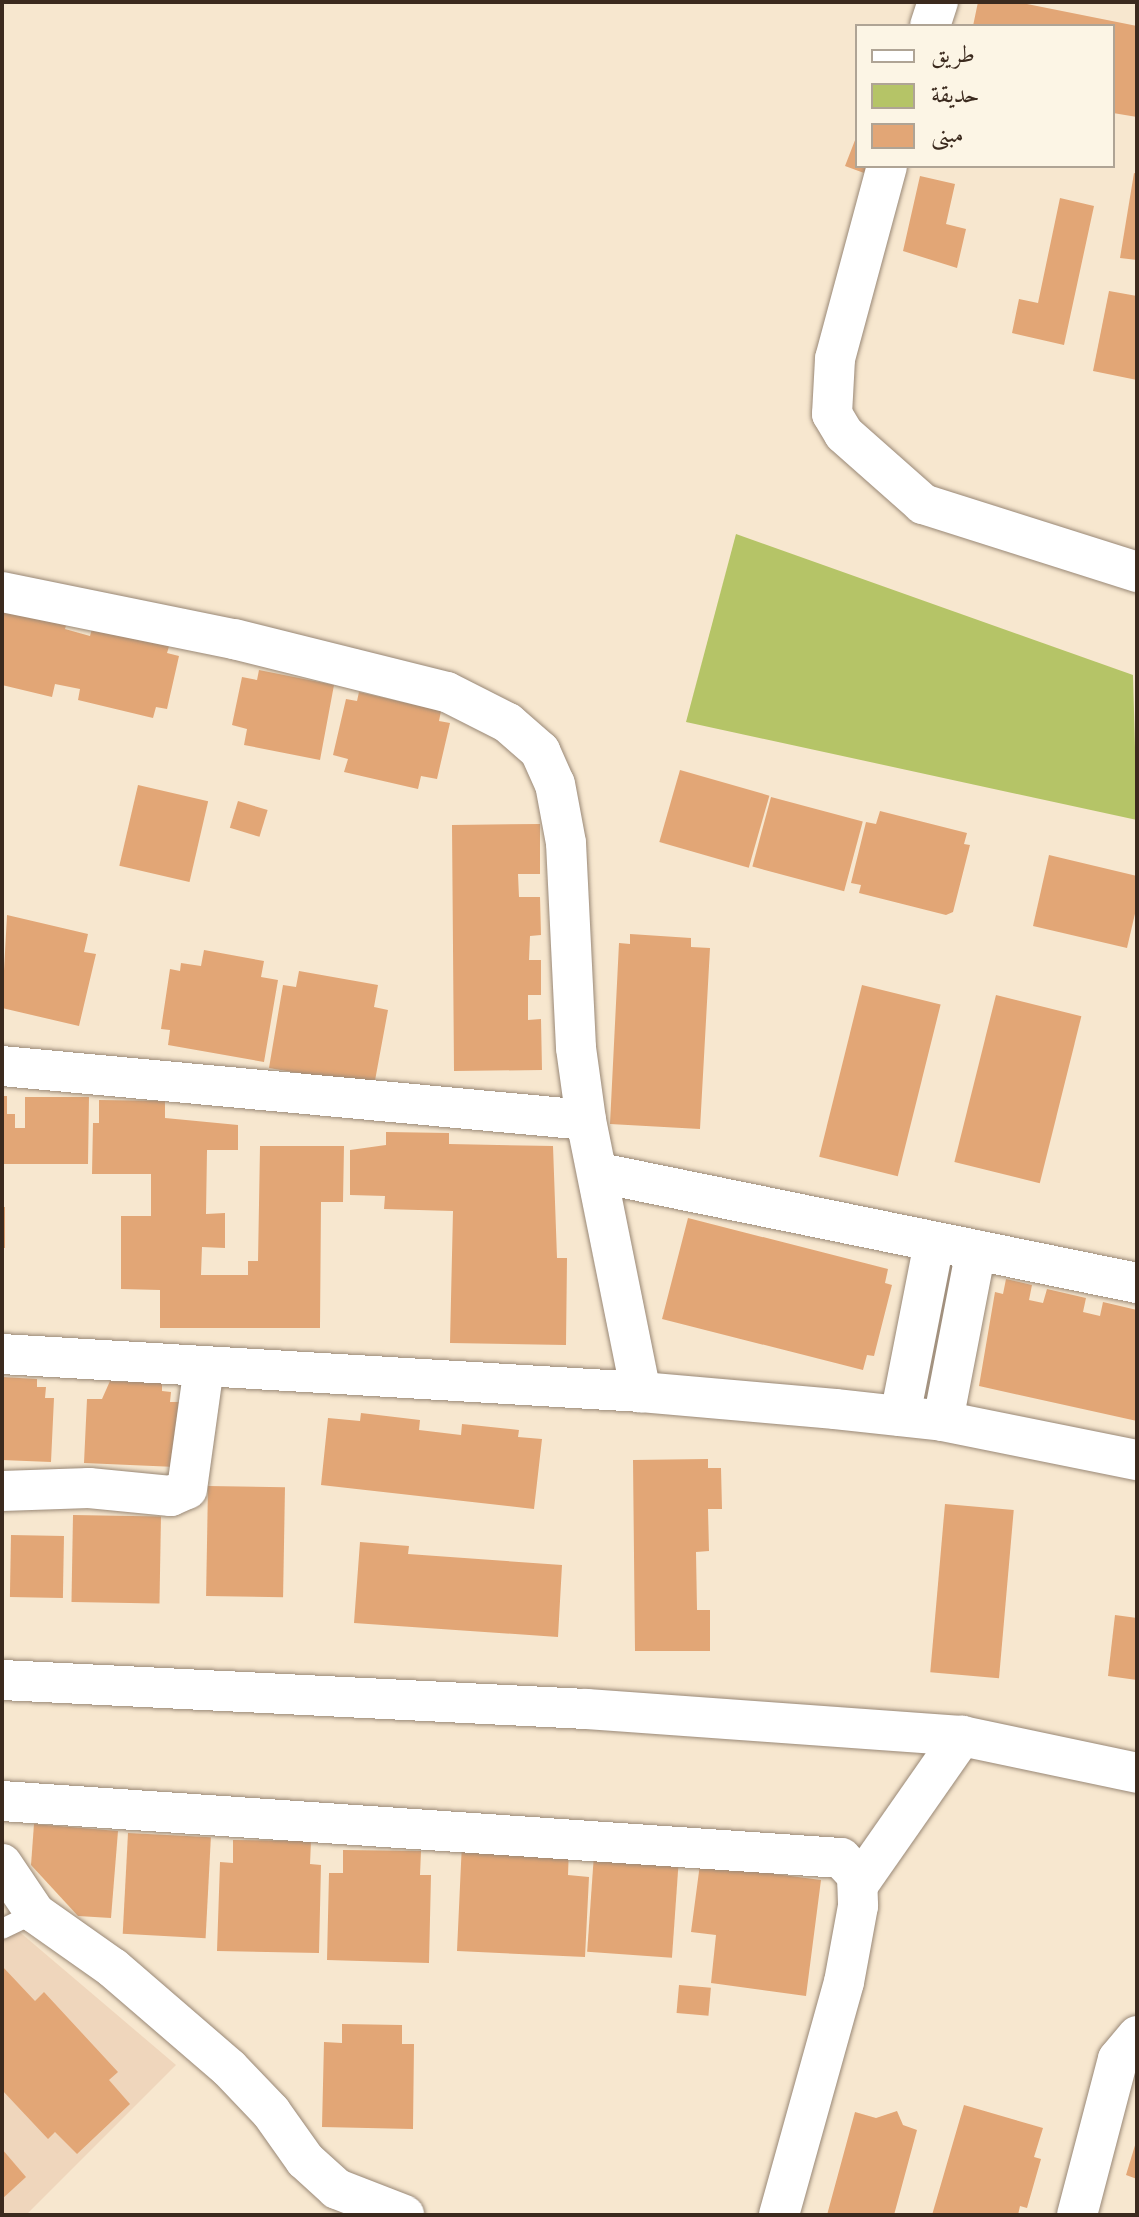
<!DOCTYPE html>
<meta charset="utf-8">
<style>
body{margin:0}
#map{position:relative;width:1139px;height:2217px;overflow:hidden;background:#f7e7cf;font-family:"IM FELL DW Pica",Amiri,serif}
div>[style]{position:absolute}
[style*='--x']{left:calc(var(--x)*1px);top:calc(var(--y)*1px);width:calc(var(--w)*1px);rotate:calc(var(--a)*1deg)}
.built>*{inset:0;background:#efd6bc}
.green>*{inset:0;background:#b5c467}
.building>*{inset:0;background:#e2a676;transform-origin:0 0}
.roads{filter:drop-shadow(0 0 2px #998876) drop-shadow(0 0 2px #998876)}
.lane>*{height:20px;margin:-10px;padding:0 10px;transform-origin:10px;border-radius:10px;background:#fff}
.street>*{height:40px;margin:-20px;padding:0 20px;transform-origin:20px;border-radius:20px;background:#fff}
span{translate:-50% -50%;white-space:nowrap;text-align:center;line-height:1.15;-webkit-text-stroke:7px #fcf5e5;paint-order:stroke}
.frame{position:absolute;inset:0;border:4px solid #3b2a1e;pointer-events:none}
.legend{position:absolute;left:855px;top:24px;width:260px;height:144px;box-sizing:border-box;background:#fcf5e5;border:2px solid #afa495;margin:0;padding:10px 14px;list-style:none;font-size:24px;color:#3b2a1e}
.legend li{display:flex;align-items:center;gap:16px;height:40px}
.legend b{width:40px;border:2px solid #afa495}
</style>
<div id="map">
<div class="built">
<div style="clip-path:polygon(2px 1917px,176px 2065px,26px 2215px,2px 2215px)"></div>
</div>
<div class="green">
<div style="clip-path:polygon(736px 534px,1133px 675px,1137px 820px,686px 722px)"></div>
</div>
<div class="building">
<div style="clip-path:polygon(978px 2px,1017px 2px,1137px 26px,1137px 117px,1113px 113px,1113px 26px,973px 26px)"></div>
<div style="clip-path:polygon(857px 135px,857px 166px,867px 166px,864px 173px,845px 166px)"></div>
<div style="clip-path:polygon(1134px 173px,1137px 174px,1137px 260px,1120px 258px)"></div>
<div style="clip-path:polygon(920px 176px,955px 184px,946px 224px,966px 229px,957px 268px,903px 251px)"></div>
<div style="clip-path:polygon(1060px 198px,1094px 206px,1064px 345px,1012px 333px,1019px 299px,1038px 303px)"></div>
<div style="clip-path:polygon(1109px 291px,1137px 296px,1137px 380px,1093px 371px)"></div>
<div style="clip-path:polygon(2px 607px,67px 622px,65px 629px,90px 636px,93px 625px,170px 643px,167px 653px,179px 656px,167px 709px,156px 707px,153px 718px,78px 700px,80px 689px,55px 684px,52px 697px,2px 685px)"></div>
<div style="clip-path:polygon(259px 670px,334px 685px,320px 760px,244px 745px,247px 729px,232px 725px,242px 677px,257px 680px)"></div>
<div style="clip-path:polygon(359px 692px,441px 711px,439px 721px,450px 723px,437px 779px,421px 776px,418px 789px,344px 772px,348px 759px,333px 755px,346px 699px,357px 701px)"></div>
<div style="left:680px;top:770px;width:93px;height:75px;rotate:16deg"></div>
<div style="left:138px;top:785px;width:72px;height:83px;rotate:13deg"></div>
<div style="left:771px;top:797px;width:95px;height:72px;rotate:15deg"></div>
<div style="left:238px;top:801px;width:31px;height:28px;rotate:17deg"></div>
<div style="clip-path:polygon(880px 811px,967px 833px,964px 844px,970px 845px,953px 912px,946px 915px,859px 893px,861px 885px,851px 883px,866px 822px,876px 824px)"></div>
<div style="clip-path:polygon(540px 824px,540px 874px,518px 874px,519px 897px,540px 897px,541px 935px,530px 936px,529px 960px,541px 960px,541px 995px,528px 995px,528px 1020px,541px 1019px,542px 1070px,454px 1071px,452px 825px)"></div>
<div style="clip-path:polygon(1049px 855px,1137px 876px,1137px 905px,1127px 948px,1033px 926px)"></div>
<div style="clip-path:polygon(7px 915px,88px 934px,84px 952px,96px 954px,79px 1026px,2px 1008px)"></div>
<div style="clip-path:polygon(630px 934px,691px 938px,691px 947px,710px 948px,700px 1129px,610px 1124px,619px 943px,630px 944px)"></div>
<div style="clip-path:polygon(204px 950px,264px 961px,261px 977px,278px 980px,264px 1062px,168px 1045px,170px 1030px,161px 1029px,170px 969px,180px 971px,181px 963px,201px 966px)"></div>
<div style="clip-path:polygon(299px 971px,378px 985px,374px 1007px,388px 1010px,374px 1086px,269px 1068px,283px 985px,296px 987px)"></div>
<div style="left:862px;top:985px;width:81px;height:177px;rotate:14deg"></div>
<div style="left:996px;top:995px;width:88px;height:172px;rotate:14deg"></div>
<div style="clip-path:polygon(2px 1096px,7px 1096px,7px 1114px,15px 1114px,15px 1128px,25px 1128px,25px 1097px,89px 1097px,88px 1164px,2px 1164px)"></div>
<div style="clip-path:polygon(99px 1100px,165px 1101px,165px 1118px,238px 1125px,238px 1150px,207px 1150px,206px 1214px,225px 1213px,225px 1248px,202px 1247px,201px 1275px,248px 1275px,248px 1261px,258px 1261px,260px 1146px,344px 1146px,343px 1202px,321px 1202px,320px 1328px,160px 1328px,160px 1290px,121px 1289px,121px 1216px,151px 1216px,151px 1174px,92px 1174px,93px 1123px,99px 1123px)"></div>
<div style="clip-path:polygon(386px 1132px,449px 1133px,449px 1144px,553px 1146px,557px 1258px,567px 1258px,566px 1345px,450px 1343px,453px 1211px,384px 1209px,385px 1196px,350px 1195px,350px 1150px,386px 1145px)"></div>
<div style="left:2px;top:1207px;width:3px;height:41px"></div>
<div style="clip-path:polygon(688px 1218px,888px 1269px,885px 1283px,892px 1285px,874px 1356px,867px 1355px,863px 1370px,662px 1319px)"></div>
<div style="clip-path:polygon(1006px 1279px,1032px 1285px,1029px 1300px,1043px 1303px,1047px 1289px,1086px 1298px,1083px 1312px,1100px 1316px,1103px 1302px,1137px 1310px,1137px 1421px,979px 1386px,995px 1292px,1003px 1294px)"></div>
<div style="clip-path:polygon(2px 1377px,37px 1379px,37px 1387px,46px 1387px,45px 1398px,54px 1398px,51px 1462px,2px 1460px)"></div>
<div style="clip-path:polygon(110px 1381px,162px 1383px,162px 1391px,171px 1392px,170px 1402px,179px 1402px,176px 1467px,84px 1463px,87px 1399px,102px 1399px)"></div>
<div style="clip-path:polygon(361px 1413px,420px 1420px,419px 1430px,461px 1435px,462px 1424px,519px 1430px,518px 1437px,542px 1439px,534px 1509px,321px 1485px,328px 1418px,360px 1421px)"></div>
<div style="clip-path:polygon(708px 1459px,708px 1468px,721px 1468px,722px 1509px,708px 1509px,709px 1551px,696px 1552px,697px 1610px,710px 1610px,710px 1651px,635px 1651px,633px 1460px)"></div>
<div style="left:208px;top:1486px;width:77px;height:110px;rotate:1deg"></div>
<div style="left:945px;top:1504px;width:69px;height:169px;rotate:5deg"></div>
<div style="left:73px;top:1515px;width:88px;height:87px;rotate:1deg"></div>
<div style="left:11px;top:1535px;width:53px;height:62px;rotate:1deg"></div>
<div style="clip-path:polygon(360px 1542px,409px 1546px,408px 1554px,562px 1565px,558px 1637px,354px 1623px)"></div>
<div style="clip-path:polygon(1115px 1615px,1137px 1618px,1137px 1680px,1108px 1676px)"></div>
<div style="clip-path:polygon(34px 1824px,118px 1831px,111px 1918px,78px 1916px,31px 1865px)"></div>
<div style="left:128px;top:1833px;width:83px;height:101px;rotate:3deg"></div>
<div style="clip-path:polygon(233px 1840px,311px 1841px,310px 1864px,321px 1865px,319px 1953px,217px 1951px,220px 1862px,233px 1863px)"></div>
<div style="clip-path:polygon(462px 1842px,569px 1847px,568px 1875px,589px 1877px,585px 1957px,457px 1951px)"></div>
<div style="clip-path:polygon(343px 1850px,421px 1851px,420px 1875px,431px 1875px,429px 1963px,327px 1960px,329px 1873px,343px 1873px)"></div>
<div style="left:594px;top:1854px;width:85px;height:98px;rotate:4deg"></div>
<div style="clip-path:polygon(700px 1864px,821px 1880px,806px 1996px,711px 1983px,716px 1935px,691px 1932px)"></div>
<div style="clip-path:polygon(2px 1966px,35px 2001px,44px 1992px,118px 2072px,109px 2080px,130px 2104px,77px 2154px,55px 2132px,48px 2139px,2px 2090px)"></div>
<div style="left:679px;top:1985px;width:32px;height:28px;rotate:5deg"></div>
<div style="clip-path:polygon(342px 2024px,402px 2025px,402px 2044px,414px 2044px,413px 2129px,322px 2127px,324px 2042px,342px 2043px)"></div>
<div style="clip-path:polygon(964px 2105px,1043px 2128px,1034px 2157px,1041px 2159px,1027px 2208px,1020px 2206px,1018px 2215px,932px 2215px)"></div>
<div style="clip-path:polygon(897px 2111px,903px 2125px,917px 2130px,894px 2215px,827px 2215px,855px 2112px,876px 2118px)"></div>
<div style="clip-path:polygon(1136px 2142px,1137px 2142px,1137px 2179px,1126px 2175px)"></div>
<div style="clip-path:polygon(2px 2149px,26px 2177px,2px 2199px)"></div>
</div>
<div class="roads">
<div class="lane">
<div style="--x:2;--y:1929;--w:37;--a:-26"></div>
</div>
<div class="street">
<div style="--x:930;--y:26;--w:25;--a:-72"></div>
<div style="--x:887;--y:166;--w:200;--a:105.1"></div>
<div style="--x:835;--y:359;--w:55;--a:93.1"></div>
<div style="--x:832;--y:414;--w:23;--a:59"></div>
<div style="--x:844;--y:434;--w:106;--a:41.5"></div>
<div style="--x:923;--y:504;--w:225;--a:17.6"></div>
<div style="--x:2;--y:592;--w:237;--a:11.5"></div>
<div style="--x:234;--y:639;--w:219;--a:14"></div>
<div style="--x:447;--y:692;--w:68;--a:26.9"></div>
<div style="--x:508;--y:723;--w:43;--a:41.2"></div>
<div style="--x:540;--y:751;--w:36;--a:66"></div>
<div style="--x:555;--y:784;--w:60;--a:79.4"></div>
<div style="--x:566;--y:843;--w:205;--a:87.2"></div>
<div style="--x:576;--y:1048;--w:73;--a:82.1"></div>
<div style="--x:586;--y:1120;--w:278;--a:78.6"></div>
<div style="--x:2;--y:1066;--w:586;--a:5.28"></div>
<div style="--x:600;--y:1173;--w:548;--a:11.58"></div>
<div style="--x:2;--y:1354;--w:640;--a:3.4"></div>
<div style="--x:641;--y:1392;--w:195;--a:5"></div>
<div style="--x:835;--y:1409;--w:109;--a:6.3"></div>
<div style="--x:943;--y:1421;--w:198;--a:11.4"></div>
<div style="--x:900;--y:1416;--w:177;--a:-78.9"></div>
<div style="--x:943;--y:1421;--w:174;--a:-79.1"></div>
<div style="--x:2;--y:1491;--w:87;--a:-2"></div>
<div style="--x:89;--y:1488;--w:82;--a:5.6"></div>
<div style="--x:171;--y:1496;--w:17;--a:-24"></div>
<div style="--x:187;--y:1489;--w:123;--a:-82.1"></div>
<div style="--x:2;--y:1680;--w:585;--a:2.84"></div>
<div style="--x:586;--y:1709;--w:377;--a:4.1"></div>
<div style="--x:962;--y:1736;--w:179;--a:11.9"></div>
<div style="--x:2;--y:1801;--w:841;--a:3.89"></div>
<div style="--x:841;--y:1858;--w:23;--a:47"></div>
<div style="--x:857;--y:1875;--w:31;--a:88"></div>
<div style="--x:858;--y:1906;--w:77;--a:100.4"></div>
<div style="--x:844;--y:1982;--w:242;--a:105.6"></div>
<div style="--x:2;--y:1864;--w:59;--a:56"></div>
<div style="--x:35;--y:1913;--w:95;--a:35.2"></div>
<div style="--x:113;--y:1968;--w:153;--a:40.8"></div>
<div style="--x:229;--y:2068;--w:61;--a:46.3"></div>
<div style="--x:271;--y:2112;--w:59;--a:54.7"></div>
<div style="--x:305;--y:2160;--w:43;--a:42.2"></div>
<div style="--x:337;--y:2189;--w:72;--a:21.2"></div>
<div style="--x:858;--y:1885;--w:182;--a:-55.1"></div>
<div style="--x:1077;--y:2215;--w:161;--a:-75.3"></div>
<div style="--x:1118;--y:2059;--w:30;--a:-50"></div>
</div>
</div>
<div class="frame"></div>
<ul class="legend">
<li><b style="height:10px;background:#fff"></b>طريق</li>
<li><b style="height:22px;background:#b5c467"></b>حديقة</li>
<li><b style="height:22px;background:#e2a676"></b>مبنى</li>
</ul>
</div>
